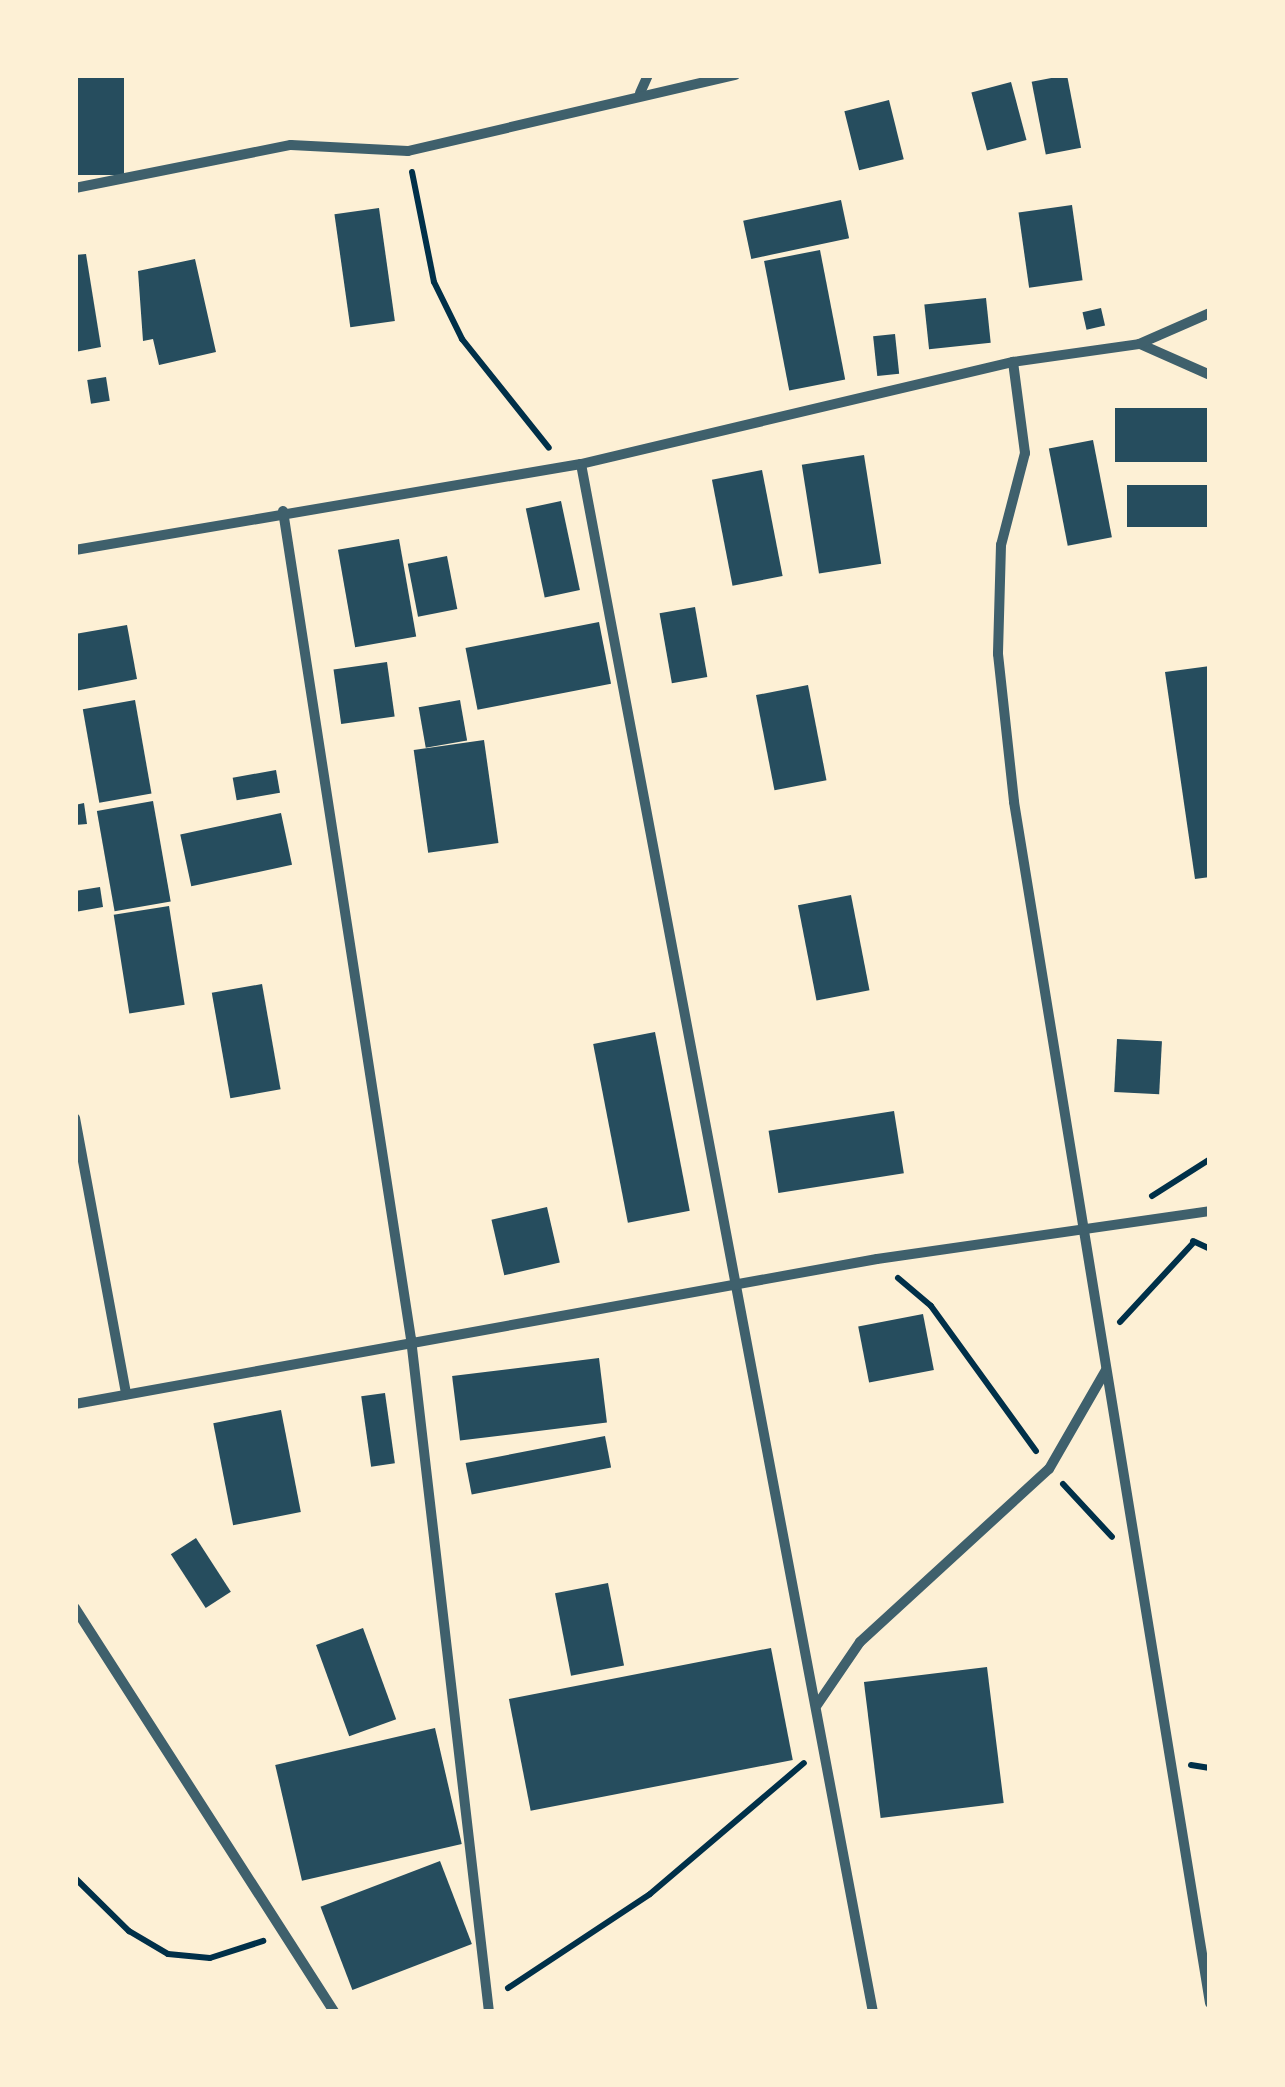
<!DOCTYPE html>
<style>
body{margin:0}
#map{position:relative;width:1285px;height:2087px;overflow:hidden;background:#fdf0d5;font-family:Rubik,sans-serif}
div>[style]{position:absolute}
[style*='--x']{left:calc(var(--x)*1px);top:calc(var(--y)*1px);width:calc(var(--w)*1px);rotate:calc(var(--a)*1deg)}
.building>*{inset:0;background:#264d5e;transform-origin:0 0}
.path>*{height:6px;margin:-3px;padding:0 3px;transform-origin:3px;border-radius:3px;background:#003049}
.minor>*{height:10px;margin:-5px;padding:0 5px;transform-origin:5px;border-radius:5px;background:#3f606c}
span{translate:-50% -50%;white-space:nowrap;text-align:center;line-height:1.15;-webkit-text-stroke:9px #fdf0d5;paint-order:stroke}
.frame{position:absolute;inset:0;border:78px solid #fdf0d5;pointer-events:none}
</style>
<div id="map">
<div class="building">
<div style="left:77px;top:75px;width:47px;height:100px"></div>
<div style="left:1067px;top:75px;width:74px;height:36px;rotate:79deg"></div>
<div style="left:1011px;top:82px;width:60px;height:41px;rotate:75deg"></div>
<div style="left:889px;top:100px;width:61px;height:46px;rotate:76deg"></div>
<div style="left:841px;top:200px;width:39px;height:100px;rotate:78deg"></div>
<div style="left:1072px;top:205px;width:76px;height:54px;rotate:82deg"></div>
<div style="left:379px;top:208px;width:114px;height:45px;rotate:82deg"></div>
<div style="left:820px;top:250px;width:132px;height:57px;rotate:79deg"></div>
<div style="clip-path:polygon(86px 254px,101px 347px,75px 352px,75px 255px)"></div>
<div style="clip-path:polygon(195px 259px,216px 352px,159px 365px,153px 339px,143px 341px,138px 271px)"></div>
<div style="left:986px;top:298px;width:45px;height:62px;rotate:84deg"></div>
<div style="left:1101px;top:308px;width:18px;height:19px;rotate:77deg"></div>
<div style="left:895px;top:334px;width:40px;height:22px;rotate:84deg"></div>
<div style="left:106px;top:377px;width:24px;height:19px;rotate:81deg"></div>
<div style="left:1210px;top:408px;width:54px;height:95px;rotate:90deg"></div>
<div style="left:1093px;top:440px;width:99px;height:45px;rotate:79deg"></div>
<div style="left:864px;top:455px;width:110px;height:63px;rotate:81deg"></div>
<div style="left:762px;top:470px;width:108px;height:51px;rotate:79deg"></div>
<div style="left:1210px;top:485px;width:42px;height:83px;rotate:90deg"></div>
<div style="left:561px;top:501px;width:91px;height:36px;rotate:78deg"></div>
<div style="left:399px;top:539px;width:99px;height:62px;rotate:80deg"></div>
<div style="left:447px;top:556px;width:54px;height:40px;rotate:79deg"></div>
<div style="left:695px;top:607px;width:71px;height:36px;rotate:80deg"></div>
<div style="left:599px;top:622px;width:63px;height:136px;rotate:79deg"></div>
<div style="clip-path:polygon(127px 625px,137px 679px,75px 691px,75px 634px)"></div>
<div style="left:387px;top:662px;width:55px;height:54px;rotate:82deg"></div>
<div style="clip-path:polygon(1210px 666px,1210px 877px,1195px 879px,1165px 672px)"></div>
<div style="left:808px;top:685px;width:97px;height:53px;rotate:79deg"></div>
<div style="left:135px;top:700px;width:95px;height:53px;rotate:80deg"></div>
<div style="left:460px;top:700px;width:41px;height:42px;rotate:80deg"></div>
<div style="left:484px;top:740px;width:104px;height:71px;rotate:82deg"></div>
<div style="left:276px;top:770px;width:23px;height:44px;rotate:80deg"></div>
<div style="left:153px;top:801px;width:102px;height:57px;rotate:80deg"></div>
<div style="clip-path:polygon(84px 803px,87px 824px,75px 825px,75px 805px)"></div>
<div style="left:281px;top:813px;width:53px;height:103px;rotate:78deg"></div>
<div style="clip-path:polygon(100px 887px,103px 907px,75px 912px,75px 891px)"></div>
<div style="left:851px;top:895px;width:97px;height:54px;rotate:79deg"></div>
<div style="left:169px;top:906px;width:100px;height:56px;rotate:81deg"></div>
<div style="left:262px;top:984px;width:107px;height:51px;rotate:80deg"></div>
<div style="left:655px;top:1032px;width:182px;height:63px;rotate:79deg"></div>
<div style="left:1117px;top:1039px;width:45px;height:53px;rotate:3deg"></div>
<div style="left:894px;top:1111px;width:63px;height:127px;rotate:81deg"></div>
<div style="left:547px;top:1207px;width:57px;height:57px;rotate:77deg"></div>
<div style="left:923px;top:1314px;width:57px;height:66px;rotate:79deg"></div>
<div style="left:599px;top:1358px;width:65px;height:148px;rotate:83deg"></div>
<div style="left:385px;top:1393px;width:71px;height:24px;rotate:82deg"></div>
<div style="left:281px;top:1410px;width:104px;height:69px;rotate:79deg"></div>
<div style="left:605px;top:1436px;width:32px;height:142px;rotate:79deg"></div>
<div style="left:196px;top:1538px;width:64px;height:30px;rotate:57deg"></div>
<div style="left:608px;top:1583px;width:84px;height:54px;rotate:79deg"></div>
<div style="left:363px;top:1628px;width:97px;height:50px;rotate:70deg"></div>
<div style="left:771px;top:1648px;width:114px;height:267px;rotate:79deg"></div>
<div style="left:987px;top:1667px;width:137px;height:124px;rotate:83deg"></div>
<div style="left:435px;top:1728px;width:119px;height:164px;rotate:77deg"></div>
<div style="left:440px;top:1861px;width:89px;height:128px;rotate:69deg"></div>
</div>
<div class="path">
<div style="--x:412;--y:172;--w:112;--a:78.7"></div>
<div style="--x:434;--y:282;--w:64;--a:63.8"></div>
<div style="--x:462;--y:339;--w:139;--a:51.4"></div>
<div style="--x:1152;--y:1196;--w:69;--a:-32.5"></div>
<div style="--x:1193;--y:1241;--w:19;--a:25"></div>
<div style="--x:898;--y:1278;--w:43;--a:40.3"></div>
<div style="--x:931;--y:1306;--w:179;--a:54.1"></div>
<div style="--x:1120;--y:1322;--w:109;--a:-47.2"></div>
<div style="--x:1063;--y:1484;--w:72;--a:47.2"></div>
<div style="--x:1191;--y:1765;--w:19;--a:9"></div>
<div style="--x:75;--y:1878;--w:76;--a:44.5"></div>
<div style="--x:129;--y:1931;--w:45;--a:30.5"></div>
<div style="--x:168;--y:1954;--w:42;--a:5.4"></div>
<div style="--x:210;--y:1958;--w:56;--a:-17.8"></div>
<div style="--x:508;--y:1988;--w:170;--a:-33.5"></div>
<div style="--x:650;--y:1894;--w:202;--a:-40.4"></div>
</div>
<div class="minor">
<div style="--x:640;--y:93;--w:20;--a:-66"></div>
<div style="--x:75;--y:188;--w:220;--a:-11.3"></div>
<div style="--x:291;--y:145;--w:117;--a:2.9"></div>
<div style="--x:408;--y:151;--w:336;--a:-13.1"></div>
<div style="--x:1140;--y:344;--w:77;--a:23.9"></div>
<div style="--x:1013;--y:362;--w:92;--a:82.5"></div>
<div style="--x:1025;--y:453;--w:95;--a:104.6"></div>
<div style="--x:1001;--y:545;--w:109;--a:91.6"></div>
<div style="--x:998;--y:654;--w:149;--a:83.8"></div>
<div style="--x:1014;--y:802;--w:1217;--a:80.73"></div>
<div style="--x:581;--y:464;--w:1575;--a:79.32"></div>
<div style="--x:283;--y:511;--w:838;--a:81.21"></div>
<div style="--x:411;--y:1339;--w:678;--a:83.39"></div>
<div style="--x:75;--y:550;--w:513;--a:-9.65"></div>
<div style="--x:581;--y:464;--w:444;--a:-13.3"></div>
<div style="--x:1013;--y:362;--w:127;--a:-8.1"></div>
<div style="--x:1139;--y:344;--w:77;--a:-23.6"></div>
<div style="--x:75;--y:1118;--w:281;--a:79.5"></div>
<div style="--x:75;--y:1404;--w:815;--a:-10.25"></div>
<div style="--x:877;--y:1259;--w:336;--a:-8.2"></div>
<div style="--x:75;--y:1608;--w:480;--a:57.3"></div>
<div style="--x:817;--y:1705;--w:76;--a:-55.7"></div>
<div style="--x:860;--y:1642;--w:256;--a:-42.5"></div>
<div style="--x:1049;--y:1469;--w:114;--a:-60.1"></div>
</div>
<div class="frame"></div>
</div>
